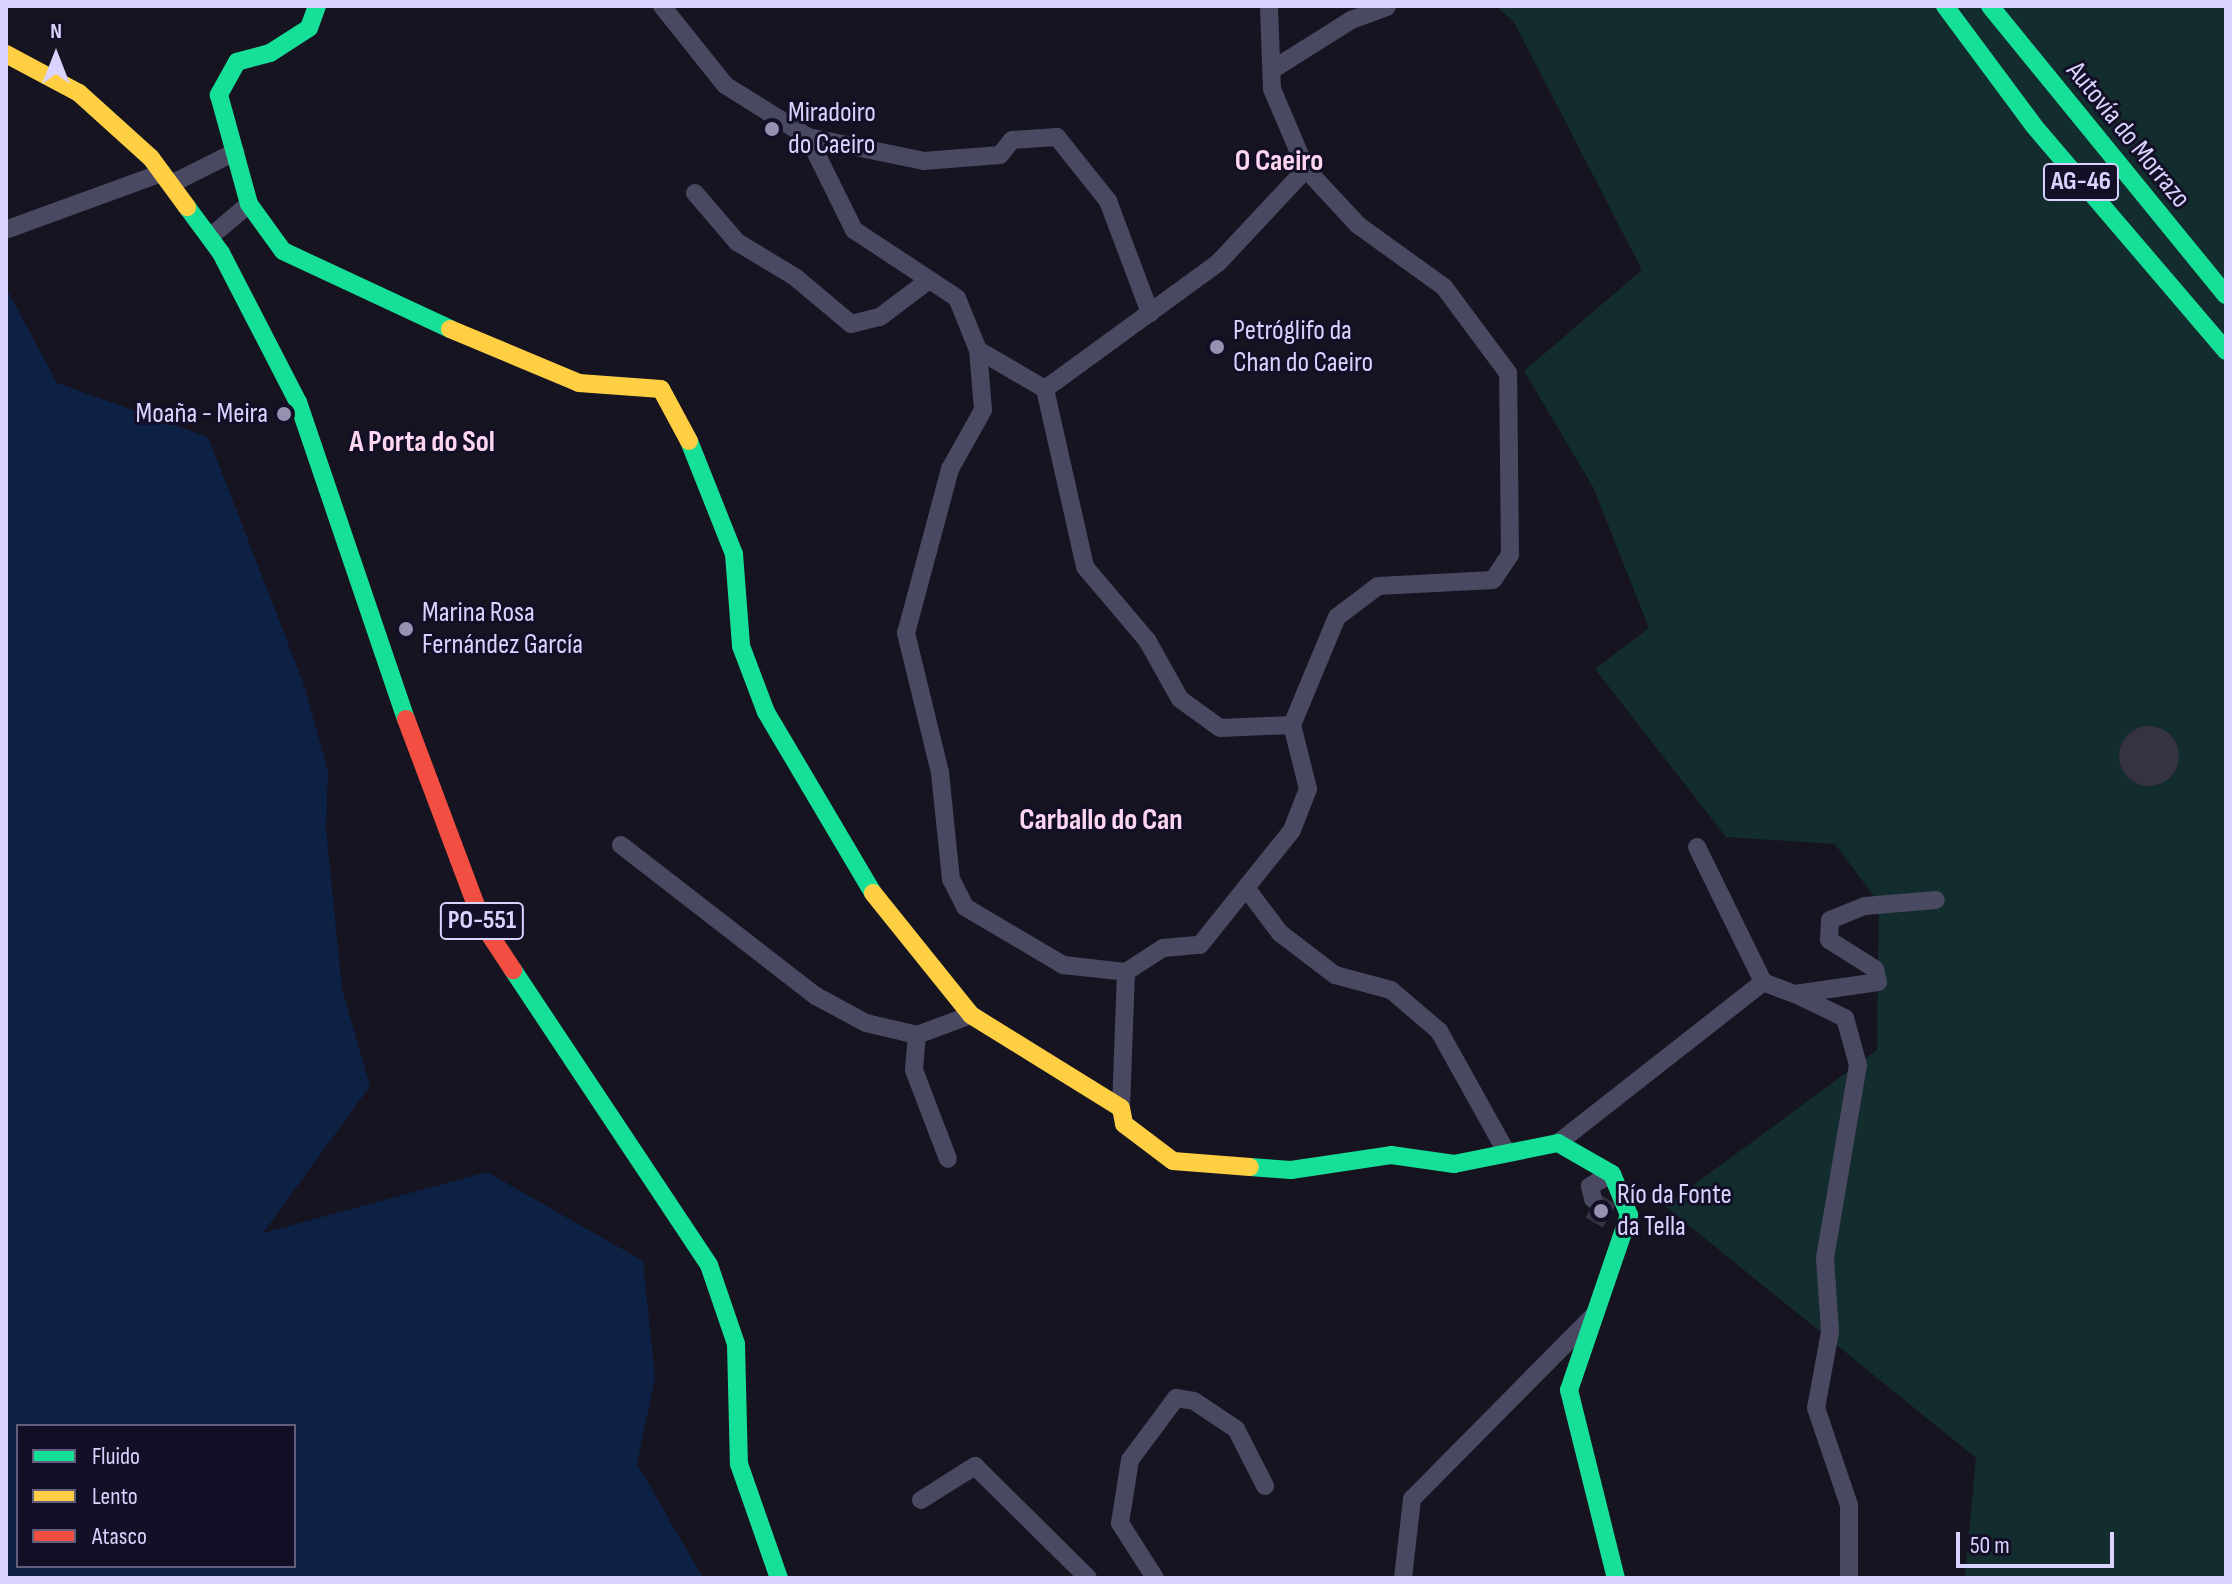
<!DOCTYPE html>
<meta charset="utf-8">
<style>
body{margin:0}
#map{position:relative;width:2232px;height:1584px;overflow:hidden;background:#161421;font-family:"Sofia Sans Condensed",sans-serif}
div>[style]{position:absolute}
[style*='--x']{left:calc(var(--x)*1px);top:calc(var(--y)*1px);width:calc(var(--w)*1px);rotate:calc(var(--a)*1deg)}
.green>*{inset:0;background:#132c2d}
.water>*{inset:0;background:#0d2144}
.building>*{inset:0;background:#343243;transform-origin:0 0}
.round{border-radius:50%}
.street>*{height:18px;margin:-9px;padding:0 9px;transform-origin:9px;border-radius:9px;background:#4a4962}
.fast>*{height:18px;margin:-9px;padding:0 9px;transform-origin:9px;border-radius:9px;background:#16e098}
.slow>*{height:18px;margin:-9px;padding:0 9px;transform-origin:9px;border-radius:9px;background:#ffcf43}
.jam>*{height:18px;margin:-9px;padding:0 9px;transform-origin:9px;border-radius:9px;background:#f24e42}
.dots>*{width:22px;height:22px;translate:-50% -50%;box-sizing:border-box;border:4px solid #130f26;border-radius:50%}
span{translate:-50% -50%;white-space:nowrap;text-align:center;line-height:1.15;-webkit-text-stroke:6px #130f26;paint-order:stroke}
.shield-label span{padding:2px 6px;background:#130f26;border:2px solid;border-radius:6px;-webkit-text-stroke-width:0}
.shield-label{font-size:26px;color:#d9d4ff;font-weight:700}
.poi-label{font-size:28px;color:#d9d4ff}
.left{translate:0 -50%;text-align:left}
.right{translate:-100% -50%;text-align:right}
.street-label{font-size:28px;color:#d9d4ff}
.neighbourhood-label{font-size:30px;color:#ffd6f0;font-weight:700}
.frame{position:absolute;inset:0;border:8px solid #d9d4ff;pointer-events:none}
.legend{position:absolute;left:16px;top:1424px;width:280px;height:144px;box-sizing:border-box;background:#130f26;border:2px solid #625e7d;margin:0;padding:10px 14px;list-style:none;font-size:24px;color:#d9d4ff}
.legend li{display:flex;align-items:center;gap:16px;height:40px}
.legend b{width:40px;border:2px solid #625e7d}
.north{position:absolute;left:16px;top:16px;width:80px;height:80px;-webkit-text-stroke:6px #130f26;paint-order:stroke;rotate:0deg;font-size:22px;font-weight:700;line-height:32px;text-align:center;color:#d9d4ff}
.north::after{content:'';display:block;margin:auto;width:28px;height:36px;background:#d9d4ff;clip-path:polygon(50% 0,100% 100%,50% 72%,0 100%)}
.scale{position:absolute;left:1956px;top:1532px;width:158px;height:36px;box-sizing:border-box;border:4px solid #d9d4ff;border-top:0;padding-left:10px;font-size:24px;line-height:28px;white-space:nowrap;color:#d9d4ff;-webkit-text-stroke:6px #130f26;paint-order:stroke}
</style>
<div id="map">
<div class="green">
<div style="clip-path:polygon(1496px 6px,2226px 6px,2226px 1578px,1965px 1578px,1976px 1458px,1665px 1206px,1877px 1050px,1879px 903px,1835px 844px,1726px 837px,1595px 669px,1649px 628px,1593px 487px,1524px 371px,1642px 270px,1514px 22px)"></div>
</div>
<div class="water">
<div style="clip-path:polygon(evenodd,6px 288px,57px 383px,208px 437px,303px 682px,328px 771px,326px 828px,342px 989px,370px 1086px,263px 1233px,487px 1172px,643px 1261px,655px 1378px,637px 1464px,703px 1578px,6px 1578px,6px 288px,18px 1426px,294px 1426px,294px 1566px,18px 1566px,18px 1426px)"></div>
</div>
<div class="building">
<div class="round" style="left:2119px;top:726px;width:60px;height:60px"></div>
<div style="left:1599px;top:1194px;width:20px;height:27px;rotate:30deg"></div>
</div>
<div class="street">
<div style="--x:662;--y:6;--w:101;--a:51.4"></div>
<div style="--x:725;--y:85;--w:98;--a:32.1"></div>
<div style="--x:808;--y:137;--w:104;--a:63.7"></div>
<div style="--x:854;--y:230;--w:123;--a:33.4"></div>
<div style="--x:957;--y:298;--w:56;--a:68"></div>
<div style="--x:978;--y:350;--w:78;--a:30.2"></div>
<div style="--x:1045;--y:389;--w:182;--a:77.3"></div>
<div style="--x:1085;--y:567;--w:96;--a:49.7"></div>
<div style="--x:1147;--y:640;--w:68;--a:60.8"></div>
<div style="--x:1180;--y:699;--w:49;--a:35.9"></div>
<div style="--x:1220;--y:728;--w:72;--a:-2.4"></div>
<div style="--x:1292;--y:725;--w:117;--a:-67.4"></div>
<div style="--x:1337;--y:617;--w:51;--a:-37.1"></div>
<div style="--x:1378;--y:586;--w:115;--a:-3"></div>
<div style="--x:1493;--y:580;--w:30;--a:-56"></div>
<div style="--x:1510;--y:555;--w:182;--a:-90.6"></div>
<div style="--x:1508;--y:373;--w:107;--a:-126.7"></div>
<div style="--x:1444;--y:287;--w:106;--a:-144.2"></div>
<div style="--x:1358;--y:225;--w:76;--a:-132.9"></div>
<div style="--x:1306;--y:169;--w:87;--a:-113"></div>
<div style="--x:1272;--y:89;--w:83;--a:-92.1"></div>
<div style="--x:1272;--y:70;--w:93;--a:-32.3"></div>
<div style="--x:1351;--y:20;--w:38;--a:-20"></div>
<div style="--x:808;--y:137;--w:118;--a:11.7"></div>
<div style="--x:924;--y:161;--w:76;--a:-4.5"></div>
<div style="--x:1000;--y:155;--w:19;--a:-51"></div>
<div style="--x:1012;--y:140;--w:45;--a:-3.8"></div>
<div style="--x:1057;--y:137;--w:82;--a:51.4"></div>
<div style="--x:1108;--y:201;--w:120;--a:69.4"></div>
<div style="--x:171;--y:184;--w:72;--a:-26.6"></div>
<div style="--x:695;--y:193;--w:65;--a:49.4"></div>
<div style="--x:737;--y:242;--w:68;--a:31.1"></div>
<div style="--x:795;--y:277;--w:73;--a:40"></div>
<div style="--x:851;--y:324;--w:30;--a:-14"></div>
<div style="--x:880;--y:317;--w:61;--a:-37.1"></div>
<div style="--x:8;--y:229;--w:164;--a:-20"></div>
<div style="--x:210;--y:237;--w:51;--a:-40.2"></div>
<div style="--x:978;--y:350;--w:60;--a:85.2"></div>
<div style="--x:983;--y:410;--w:68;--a:119.2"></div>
<div style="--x:950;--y:469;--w:170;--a:105"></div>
<div style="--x:906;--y:633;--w:144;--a:76.3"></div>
<div style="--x:940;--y:773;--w:107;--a:84.1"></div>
<div style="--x:951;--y:879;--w:31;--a:63"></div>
<div style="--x:965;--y:907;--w:114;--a:30.6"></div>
<div style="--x:1063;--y:965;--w:63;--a:6.3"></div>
<div style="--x:1045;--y:389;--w:214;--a:-36.1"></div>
<div style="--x:1218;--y:263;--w:129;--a:-46.9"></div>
<div style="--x:621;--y:845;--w:247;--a:37.8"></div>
<div style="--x:816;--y:996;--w:57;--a:28.4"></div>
<div style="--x:866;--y:1023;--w:52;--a:13.2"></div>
<div style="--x:917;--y:1035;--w:58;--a:-20.3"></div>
<div style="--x:1697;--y:847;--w:150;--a:63.9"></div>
<div style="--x:1246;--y:888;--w:56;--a:52.9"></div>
<div style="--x:1280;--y:933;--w:69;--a:37.4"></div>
<div style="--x:1335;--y:975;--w:58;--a:15"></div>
<div style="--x:1391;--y:990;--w:63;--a:40.5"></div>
<div style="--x:1439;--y:1031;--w:140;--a:60.9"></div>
<div style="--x:1795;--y:994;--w:55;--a:25.6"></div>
<div style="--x:1845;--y:1018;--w:49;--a:74.5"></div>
<div style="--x:1858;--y:1065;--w:196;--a:99.7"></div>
<div style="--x:1825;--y:1258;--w:74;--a:86.1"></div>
<div style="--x:1830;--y:1332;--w:77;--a:100.4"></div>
<div style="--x:1816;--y:1408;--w:102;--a:71.2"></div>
<div style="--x:1849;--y:1505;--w:73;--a:90"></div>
<div style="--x:917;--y:1035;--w:35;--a:95"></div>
<div style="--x:914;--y:1070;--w:95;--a:69.1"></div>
<div style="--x:1121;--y:1108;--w:136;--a:-87.9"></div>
<div style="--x:1126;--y:972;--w:44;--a:-33"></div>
<div style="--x:1163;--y:948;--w:37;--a:-5"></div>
<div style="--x:1200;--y:945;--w:147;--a:-51.3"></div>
<div style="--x:1292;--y:830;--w:44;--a:-68.7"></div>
<div style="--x:1308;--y:789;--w:66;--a:-104"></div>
<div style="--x:1558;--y:1143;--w:261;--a:-38.1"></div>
<div style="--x:1763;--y:982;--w:34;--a:21"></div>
<div style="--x:1795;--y:994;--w:84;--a:-8.2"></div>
<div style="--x:1878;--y:982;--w:13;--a:-103"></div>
<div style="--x:1875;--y:969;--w:54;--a:-147.8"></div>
<div style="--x:1829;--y:940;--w:20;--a:-87"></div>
<div style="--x:1830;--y:920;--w:38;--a:-22"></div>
<div style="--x:1865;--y:906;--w:71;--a:-4.8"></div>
<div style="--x:1593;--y:1199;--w:13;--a:-103"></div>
<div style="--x:1590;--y:1186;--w:25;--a:-29"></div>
<div style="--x:921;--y:1500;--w:64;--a:-32.2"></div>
<div style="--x:975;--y:1466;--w:159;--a:44.7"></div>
<div style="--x:1155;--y:1578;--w:65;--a:-122.5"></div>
<div style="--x:1120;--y:1523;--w:64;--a:-81"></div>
<div style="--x:1130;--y:1460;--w:77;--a:-53.4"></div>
<div style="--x:1176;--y:1398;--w:18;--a:9"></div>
<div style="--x:1194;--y:1401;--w:50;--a:33.7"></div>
<div style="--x:1236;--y:1429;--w:64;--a:63"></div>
<div style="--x:1403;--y:1578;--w:80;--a:-83.5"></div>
<div style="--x:1412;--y:1499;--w:260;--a:-45.3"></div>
</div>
<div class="fast">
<div style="--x:317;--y:6;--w:23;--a:110"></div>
<div style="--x:309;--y:28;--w:46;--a:147.3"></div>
<div style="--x:270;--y:53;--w:34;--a:165"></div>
<div style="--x:237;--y:62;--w:38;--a:119"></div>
<div style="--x:219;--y:95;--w:113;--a:74.6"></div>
<div style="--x:249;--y:204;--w:58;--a:54.1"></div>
<div style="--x:283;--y:251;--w:184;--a:25"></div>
<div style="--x:1945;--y:6;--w:149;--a:53.4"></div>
<div style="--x:2034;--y:126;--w:296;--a:49.5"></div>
<div style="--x:1990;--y:6;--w:373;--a:50.8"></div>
<div style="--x:187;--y:207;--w:57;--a:53.5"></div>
<div style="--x:221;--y:253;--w:168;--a:62.7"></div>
<div style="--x:298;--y:402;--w:335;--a:71.2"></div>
<div style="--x:689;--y:441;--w:122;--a:68.3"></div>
<div style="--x:734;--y:554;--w:92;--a:85.6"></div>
<div style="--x:741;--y:646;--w:71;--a:69.3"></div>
<div style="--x:766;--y:712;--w:210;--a:59.4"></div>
<div style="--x:513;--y:970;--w:354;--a:56.4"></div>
<div style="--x:709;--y:1265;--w:83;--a:71.1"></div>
<div style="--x:736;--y:1344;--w:120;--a:88.6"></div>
<div style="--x:739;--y:1464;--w:121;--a:70.7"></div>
<div style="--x:1250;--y:1167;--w:41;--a:4.2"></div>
<div style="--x:1291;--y:1170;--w:101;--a:-8.5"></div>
<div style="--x:1391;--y:1155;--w:64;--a:8.1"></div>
<div style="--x:1454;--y:1164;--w:106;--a:-11.4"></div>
<div style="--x:1558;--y:1143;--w:62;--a:29.9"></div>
<div style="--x:1612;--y:1174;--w:44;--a:67.5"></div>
<div style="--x:1629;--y:1215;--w:185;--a:108.9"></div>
<div style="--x:1569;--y:1390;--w:194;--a:76"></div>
</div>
<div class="slow">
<div style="--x:6;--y:54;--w:83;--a:28.1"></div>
<div style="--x:79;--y:93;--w:97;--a:42.1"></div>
<div style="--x:151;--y:158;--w:61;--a:53.7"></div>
<div style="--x:450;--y:329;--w:140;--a:22.7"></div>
<div style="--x:579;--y:383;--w:82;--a:4.2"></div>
<div style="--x:661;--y:389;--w:59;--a:61.7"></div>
<div style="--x:873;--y:893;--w:156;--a:51.2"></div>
<div style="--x:971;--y:1015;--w:176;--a:31.8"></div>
<div style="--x:1121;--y:1108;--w:16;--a:79"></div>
<div style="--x:1124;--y:1124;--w:61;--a:37.1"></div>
<div style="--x:1173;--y:1161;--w:77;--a:4.5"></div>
</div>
<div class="jam">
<div style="--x:406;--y:719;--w:221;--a:69.4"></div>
<div style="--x:484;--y:926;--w:53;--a:56.6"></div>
</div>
<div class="dots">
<div style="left:772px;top:129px;background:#9591b1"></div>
<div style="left:1217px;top:347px;background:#9591b1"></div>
<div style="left:284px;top:414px;background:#9591b1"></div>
<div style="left:406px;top:629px;background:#9591b1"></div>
<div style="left:1601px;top:1211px;background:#9591b1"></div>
</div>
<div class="shield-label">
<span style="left:2081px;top:182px">AG-46</span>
<span style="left:482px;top:921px">PO-551</span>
</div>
<div class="poi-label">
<span class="left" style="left:788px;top:129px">Miradoiro<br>do Caeiro</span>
<span class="left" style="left:1233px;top:347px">Petróglifo da<br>Chan do Caeiro</span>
<span class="right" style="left:268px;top:414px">Moaña - Meira</span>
<span class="left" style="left:422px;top:629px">Marina Rosa<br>Fernández García</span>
<span class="left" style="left:1617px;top:1211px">Río da Fonte<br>da Tella</span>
</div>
<div class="street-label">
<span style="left:2128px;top:135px;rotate:51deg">Autovía do Morrazo</span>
</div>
<div class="neighbourhood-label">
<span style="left:1279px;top:161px">O Caeiro</span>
<span style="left:422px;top:442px">A Porta do Sol</span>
<span style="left:1101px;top:820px">Carballo do Can</span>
</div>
<div class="frame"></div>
<ul class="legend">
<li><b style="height:10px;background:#16e098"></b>Fluido</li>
<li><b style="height:10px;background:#ffcf43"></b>Lento</li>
<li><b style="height:10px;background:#f24e42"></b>Atasco</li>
</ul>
<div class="north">N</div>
<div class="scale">50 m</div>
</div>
